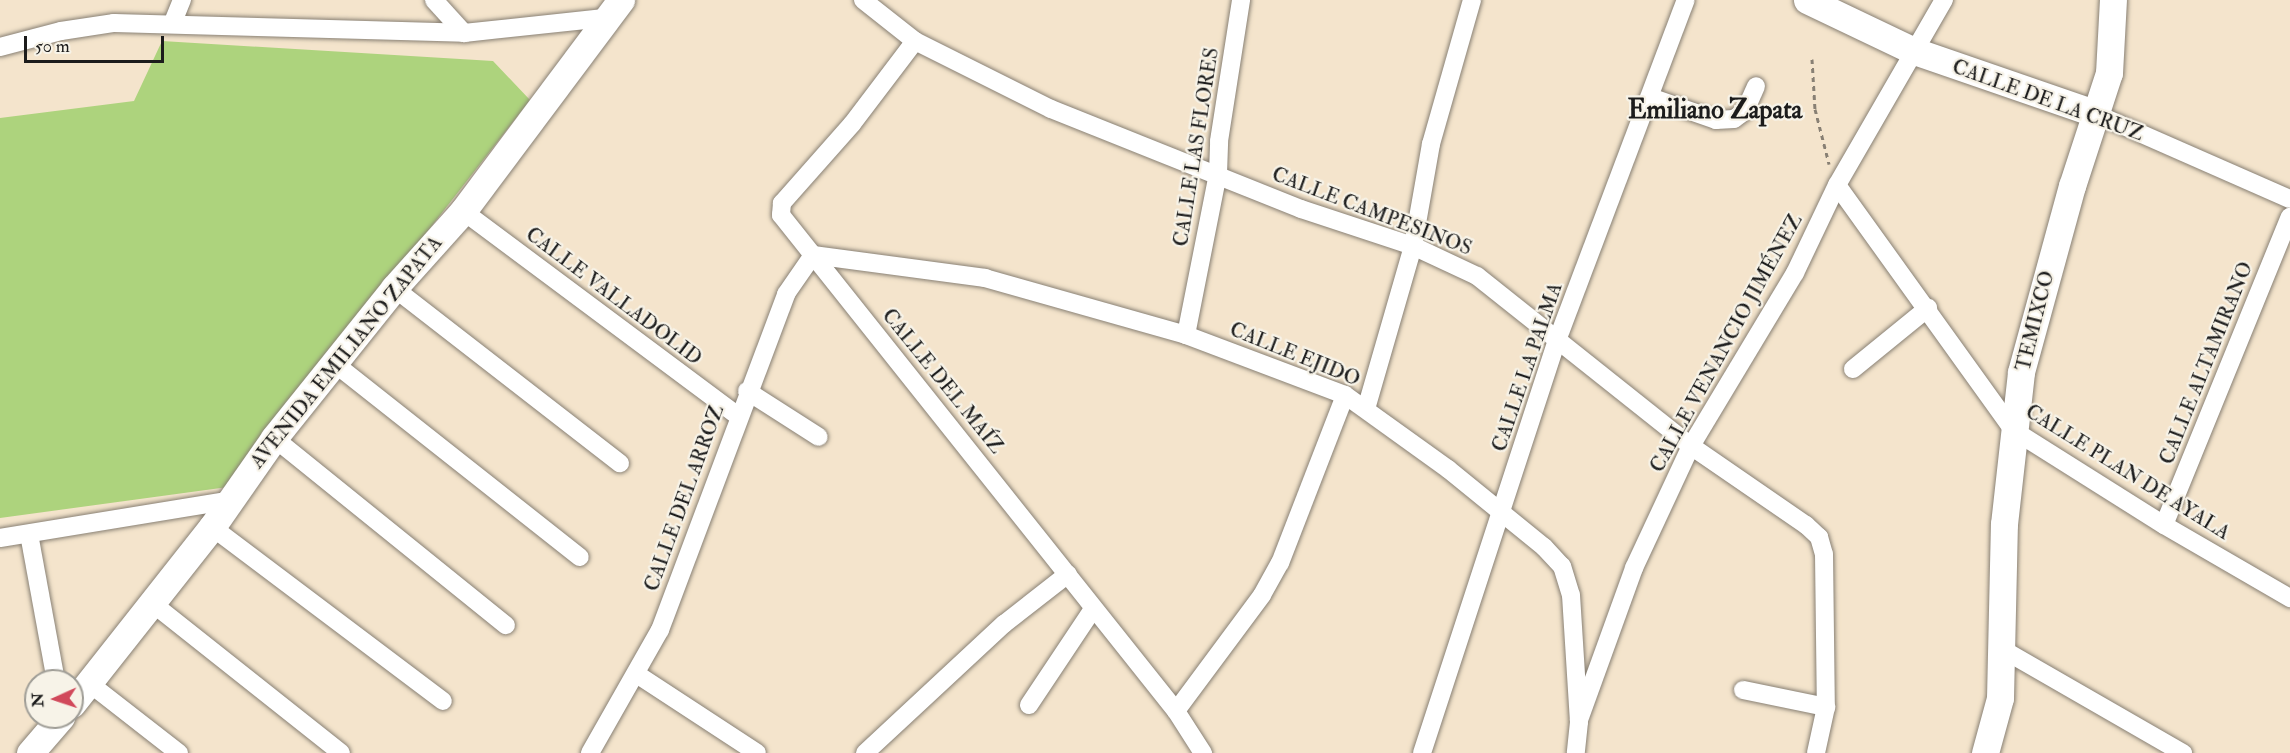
<!DOCTYPE html>
<meta charset="utf-8">
<style>
body{margin:0}
#map{position:relative;width:2290px;height:753px;overflow:hidden;background:#f4e4cc;font-family:"IM FELL Double Pica",serif}
div>[style]{position:absolute}
[style*='--x']{left:calc(var(--x)*1px);top:calc(var(--y)*1px);width:calc(var(--w)*1px);rotate:calc(var(--a)*1deg)}
.green>*{inset:0;background:#add37d}
.path>*{height:3px;margin-top:-1.5px;transform-origin:0;background:repeating-linear-gradient(90deg,#888074 0 4.5px,transparent 0 9px)}
.roads{filter:drop-shadow(0 0 2px #888074) drop-shadow(0 0 2px #888074)}
.street>*{height:18px;margin:-9px;padding:0 9px;transform-origin:9px;border-radius:9px;background:#fff}
.secondary>*{height:27px;margin:-13.5px;padding:0 13.5px;transform-origin:13.5px;border-radius:13.5px;background:#fff}
span{translate:-50% -50%;white-space:nowrap;text-align:center;line-height:1.15;-webkit-text-stroke:4.5px #f7f3e8;paint-order:stroke}
.street-label{font-size:20px;color:#1c1c1c}
.district-label{font-size:26px;color:#1c1c1c;font-weight:700}
.north{position:absolute;left:24px;top:669px;width:60px;height:60px;box-sizing:border-box;background:#f7f3e8;border:2px solid #9f9d96;border-radius:50%;rotate:267deg;font-size:16px;font-weight:700;line-height:24px;text-align:center;color:#1c1c1c}
.north::after{content:'';display:block;margin:auto;width:21px;height:27px;background:#d1495b;clip-path:polygon(50% 0,100% 100%,50% 72%,0 100%)}
.scale{position:absolute;left:24px;top:36px;width:140px;height:27px;box-sizing:border-box;border:3px solid #1c1c1c;border-top:0;padding-left:8px;font-size:18px;line-height:21px;white-space:nowrap;color:#1c1c1c;-webkit-text-stroke:4px #f7f3e8;paint-order:stroke}
</style>
<div id="map">
<div class="green">
<div style="clip-path:polygon(162px 41px,493px 61px,530px 100px,228px 487px,0 518px,0 118px,134px 101px)"></div>
</div>
<div class="path">
<div style="--x:1812;--y:59;--w:50;--a:86.6"></div>
<div style="--x:1815;--y:109;--w:57;--a:75.7"></div>
</div>
<div class="roads">
<div class="street">
<div style="--x:434;--y:0;--w:45;--a:47.7"></div>
<div style="--x:863;--y:0;--w:66;--a:38.3"></div>
<div style="--x:915;--y:41;--w:152;--a:26.6"></div>
<div style="--x:1051;--y:109;--w:269;--a:21.8"></div>
<div style="--x:1301;--y:209;--w:118;--a:18.3"></div>
<div style="--x:1413;--y:246;--w:71;--a:25.1"></div>
<div style="--x:1477;--y:276;--w:273;--a:38.5"></div>
<div style="--x:1691;--y:446;--w:140;--a:34.5"></div>
<div style="--x:1806;--y:525;--w:18;--a:43"></div>
<div style="--x:1819;--y:537;--w:18;--a:74"></div>
<div style="--x:1824;--y:554;--w:153;--a:89.3"></div>
<div style="--x:1826;--y:707;--w:47;--a:102.3"></div>
<div style="--x:173;--y:22;--w:24;--a:-68"></div>
<div style="--x:915;--y:41;--w:104;--a:127.2"></div>
<div style="--x:852;--y:124;--w:106;--a:131.5"></div>
<div style="--x:782;--y:203;--w:12;--a:95"></div>
<div style="--x:781;--y:215;--w:634;--a:51.47"></div>
<div style="--x:1176;--y:711;--w:50;--a:57.3"></div>
<div style="--x:0;--y:47;--w:63;--a:-14.7"></div>
<div style="--x:61;--y:31;--w:54;--a:-8.6"></div>
<div style="--x:114;--y:23;--w:350;--a:1.6"></div>
<div style="--x:464;--y:33;--w:141;--a:-6.1"></div>
<div style="--x:1650;--y:97;--w:70;--a:19.2"></div>
<div style="--x:1716;--y:120;--w:18;--a:-3"></div>
<div style="--x:1734;--y:119;--w:14;--a:-36"></div>
<div style="--x:1745;--y:111;--w:27;--a:-66"></div>
<div style="--x:2094;--y:113;--w:214;--a:23.7"></div>
<div style="--x:1837;--y:185;--w:302;--a:54.3"></div>
<div style="--x:2013;--y:430;--w:178;--a:32.2"></div>
<div style="--x:2164;--y:525;--w:146;--a:30.1"></div>
<div style="--x:463;--y:211;--w:343;--a:36.7"></div>
<div style="--x:394;--y:288;--w:286;--a:37.8"></div>
<div style="--x:1186;--y:335;--w:164;--a:-78.8"></div>
<div style="--x:1218;--y:174;--w:33;--a:-88"></div>
<div style="--x:1219;--y:141;--w:143;--a:-81.1"></div>
<div style="--x:334;--y:363;--w:313;--a:38.3"></div>
<div style="--x:1853;--y:369;--w:97;--a:-39.1"></div>
<div style="--x:747;--y:391;--w:85;--a:32.6"></div>
<div style="--x:1366;--y:409;--w:170;--a:-73.9"></div>
<div style="--x:1413;--y:246;--w:104;--a:-80"></div>
<div style="--x:1431;--y:144;--w:150;--a:-74.1"></div>
<div style="--x:274;--y:438;--w:298;--a:38.9"></div>
<div style="--x:2164;--y:525;--w:333;--a:-67.8"></div>
<div style="--x:212;--y:527;--w:289;--a:37"></div>
<div style="--x:29;--y:534;--w:149;--a:79.6"></div>
<div style="--x:0;--y:538;--w:230;--a:-9.3"></div>
<div style="--x:152;--y:603;--w:241;--a:38.4"></div>
<div style="--x:2002;--y:649;--w:209;--a:29.9"></div>
<div style="--x:638;--y:675;--w:142;--a:33.2"></div>
<div style="--x:89;--y:683;--w:114;--a:37.9"></div>
<div style="--x:1743;--y:690;--w:85;--a:11.6"></div>
<div style="--x:1029;--y:705;--w:115;--a:-56.3"></div>
<div style="--x:1176;--y:711;--w:144;--a:-53.4"></div>
<div style="--x:1262;--y:595;--w:37;--a:-61"></div>
<div style="--x:1280;--y:563;--w:180;--a:-68.8"></div>
<div style="--x:1579;--y:720;--w:162;--a:-70.1"></div>
<div style="--x:1634;--y:568;--w:135;--a:-65"></div>
<div style="--x:1691;--y:446;--w:202;--a:-59"></div>
<div style="--x:1795;--y:273;--w:98;--a:-64.5"></div>
<div style="--x:1837;--y:185;--w:214;--a:-60"></div>
<div style="--x:590;--y:753;--w:142;--a:-60.4"></div>
<div style="--x:660;--y:630;--w:359;--a:-69.4"></div>
<div style="--x:786;--y:294;--w:47;--a:-55.3"></div>
<div style="--x:813;--y:255;--w:174;--a:7.6"></div>
<div style="--x:985;--y:278;--w:209;--a:15.8"></div>
<div style="--x:1186;--y:335;--w:170;--a:20.7"></div>
<div style="--x:1345;--y:395;--w:127;--a:35.7"></div>
<div style="--x:1448;--y:469;--w:124;--a:39.1"></div>
<div style="--x:1544;--y:547;--w:26;--a:47"></div>
<div style="--x:1562;--y:566;--w:30;--a:73"></div>
<div style="--x:1571;--y:595;--w:127;--a:86.4"></div>
<div style="--x:1579;--y:722;--w:31;--a:96"></div>
<div style="--x:865;--y:753;--w:190;--a:-42.9"></div>
<div style="--x:1004;--y:624;--w:81;--a:-38"></div>
<div style="--x:1422;--y:753;--w:437;--a:-71.9"></div>
<div style="--x:1558;--y:338;--w:361;--a:-69.3"></div>
</div>
<div class="secondary">
<div style="--x:1807;--y:0;--w:119;--a:25.5"></div>
<div style="--x:1914;--y:51;--w:190;--a:19"></div>
<div style="--x:72;--y:704;--w:226;--a:-51.7"></div>
<div style="--x:212;--y:527;--w:108;--a:-55.1"></div>
<div style="--x:274;--y:438;--w:192;--a:-51.3"></div>
<div style="--x:394;--y:288;--w:103;--a:-48.1"></div>
<div style="--x:463;--y:211;--w:264;--a:-53.2"></div>
<div style="--x:30;--y:753;--w:48;--a:-49.3"></div>
<div style="--x:1985;--y:753;--w:57;--a:-74.7"></div>
<div style="--x:2000;--y:698;--w:174;--a:-88.7"></div>
<div style="--x:2004;--y:524;--w:153;--a:-83.6"></div>
<div style="--x:2021;--y:372;--w:193;--a:-74.7"></div>
<div style="--x:2072;--y:186;--w:119;--a:-71.9"></div>
<div style="--x:2109;--y:73;--w:73;--a:-86.9"></div>
</div>
</div>
<div class="street-label">
<span style="left:2048px;top:100px;rotate:20deg">CALLE DE LA CRUZ</span>
<span style="left:1196px;top:147px;rotate:-81deg">CALLE LAS FLORES</span>
<span style="left:1372px;top:211px;rotate:21deg">CALLE CAMPESINOS</span>
<span style="left:614px;top:296px;rotate:37deg">CALLE VALLADOLID</span>
<span style="left:2035px;top:321px;rotate:-76deg">TEMIXCO</span>
<span style="left:1726px;top:343px;rotate:-61deg">CALLE VENANCIO JIMÉNEZ</span>
<span style="left:346px;top:352px;rotate:-51deg">AVENIDA EMILIANO ZAPATA</span>
<span style="left:1295px;top:354px;rotate:22deg">CALLE EJIDO</span>
<span style="left:2206px;top:363px;rotate:-68deg">CALLE ALTAMIRANO</span>
<span style="left:1527px;top:367px;rotate:-71deg">CALLE LA PALMA</span>
<span style="left:943px;top:381px;rotate:51deg">CALLE DEL MAÍZ</span>
<span style="left:2128px;top:472px;rotate:32deg">CALLE PLAN DE AYALA</span>
<span style="left:684px;top:498px;rotate:-70deg">CALLE DEL ARROZ</span>
</div>
<div class="district-label">
<span style="left:1715px;top:111px">Emiliano Zapata</span>
</div>
<div class="north">N</div>
<div class="scale">50 m</div>
</div>
